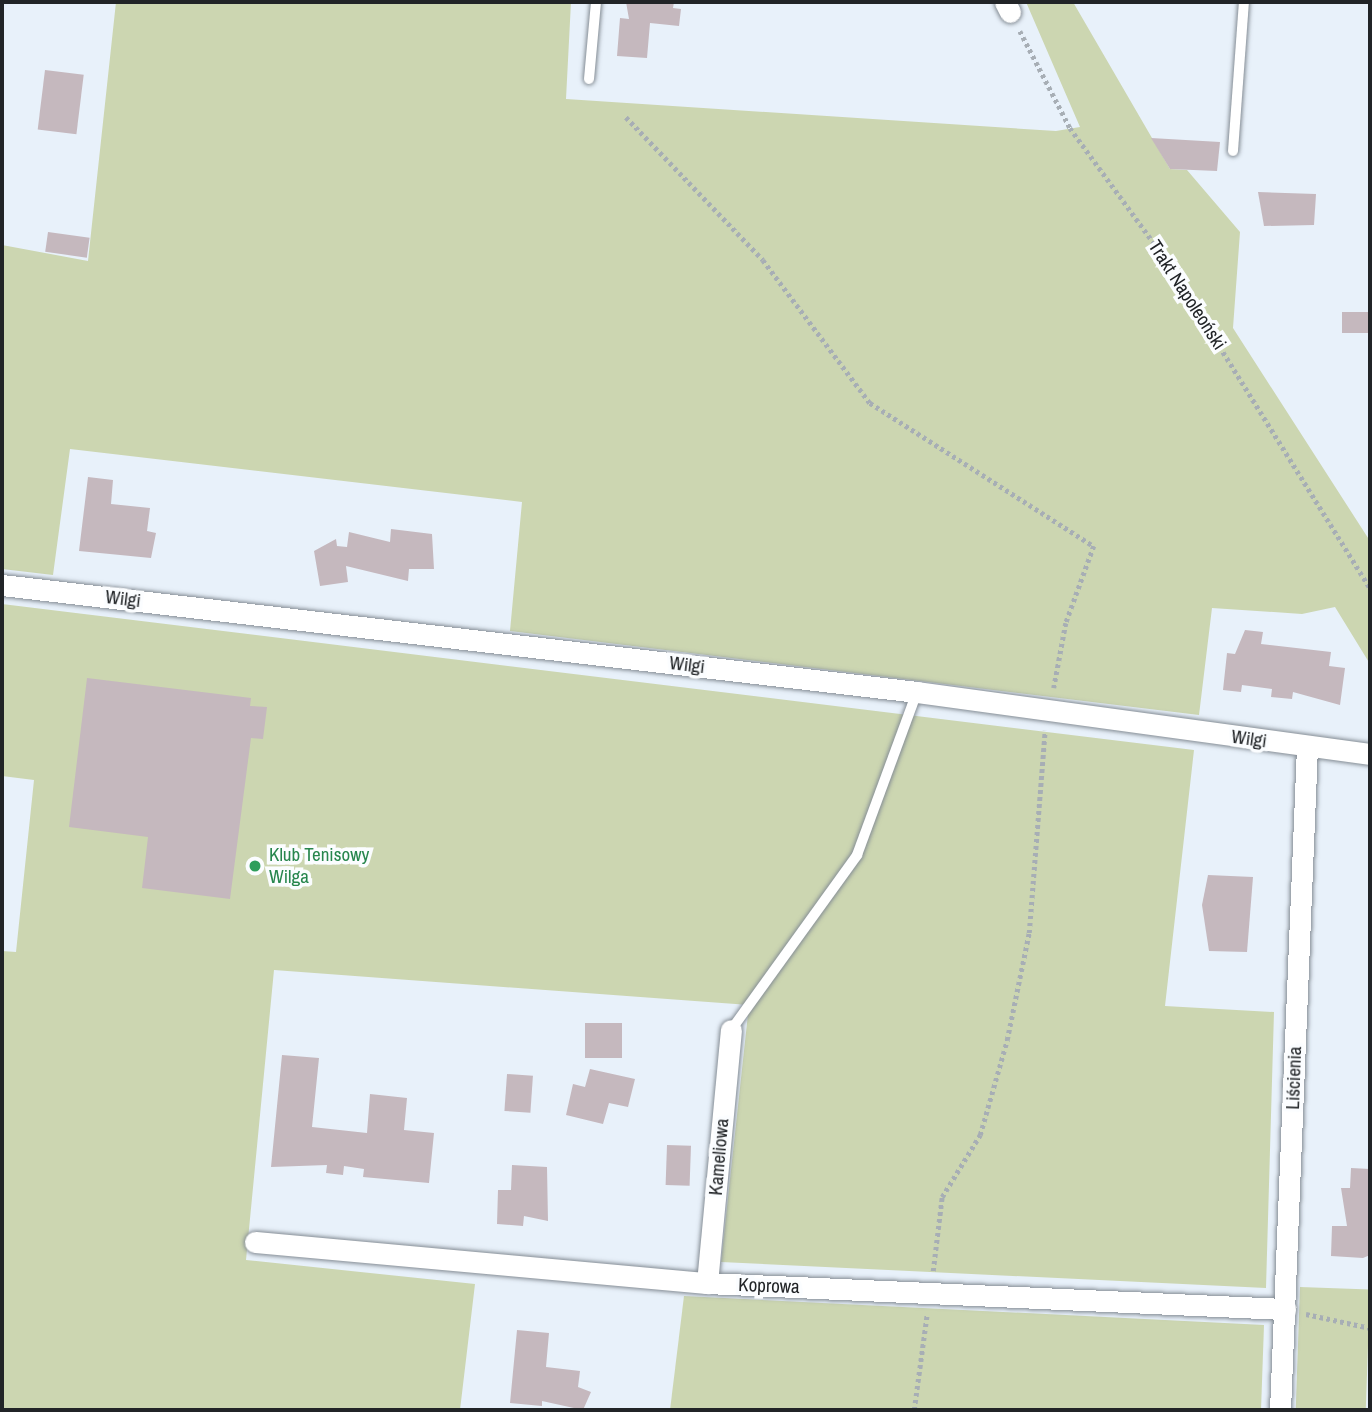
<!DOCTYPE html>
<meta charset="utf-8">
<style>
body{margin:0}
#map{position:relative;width:1372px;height:1412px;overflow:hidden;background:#e8f1fa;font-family:"Archivo Narrow",sans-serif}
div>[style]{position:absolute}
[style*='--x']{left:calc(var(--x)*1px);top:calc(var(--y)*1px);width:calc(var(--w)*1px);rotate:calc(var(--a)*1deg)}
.green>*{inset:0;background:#ccd6b1;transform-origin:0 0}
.building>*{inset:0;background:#c5b8be;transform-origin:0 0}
.path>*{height:4.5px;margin-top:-2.25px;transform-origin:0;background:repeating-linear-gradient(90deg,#a7aeb5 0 3.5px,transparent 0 7px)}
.roads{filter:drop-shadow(0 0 2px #858d95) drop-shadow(0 0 2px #858d95)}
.service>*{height:10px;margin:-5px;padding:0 5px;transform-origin:5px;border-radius:5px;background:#fff}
.minor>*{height:21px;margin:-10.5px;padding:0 10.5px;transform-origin:10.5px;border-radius:10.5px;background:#fff}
.dots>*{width:19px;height:19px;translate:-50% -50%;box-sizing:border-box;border:4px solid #fbfdff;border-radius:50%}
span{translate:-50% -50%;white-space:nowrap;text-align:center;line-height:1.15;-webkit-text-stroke:7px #fbfdff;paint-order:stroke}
.street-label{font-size:19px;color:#212427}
.leisure-label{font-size:19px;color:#27864d}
.left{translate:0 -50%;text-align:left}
.frame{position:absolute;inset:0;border:4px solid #212427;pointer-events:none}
</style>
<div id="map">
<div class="green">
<div style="clip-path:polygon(116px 2px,571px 2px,566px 99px,1056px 131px,1080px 127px,1026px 2px,1073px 2px,1170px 169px,1187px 170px,1240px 232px,1233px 328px,1370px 541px,1370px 664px,1335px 607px,1302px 614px,1212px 608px,1199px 715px,510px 631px,522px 502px,70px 449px,53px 575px,2px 569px,2px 245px,88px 261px)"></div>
<div style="clip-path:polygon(2px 604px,1194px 750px,1165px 1006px,1274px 1012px,1266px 1288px,721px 1262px,749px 1005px,274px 970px,246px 1260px,475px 1284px,460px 1410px,2px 1410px,2px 951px,16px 952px,34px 780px,2px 776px)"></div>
<div style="left:1300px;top:1287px;width:70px;height:123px;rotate:2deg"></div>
<div style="clip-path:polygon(684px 1296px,1264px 1325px,1261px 1410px,670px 1410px)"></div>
</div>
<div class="building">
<div style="clip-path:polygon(626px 2px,674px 2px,673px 8px,681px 9px,679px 26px,650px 23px,647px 58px,617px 56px,620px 18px,629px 19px)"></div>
<div style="left:45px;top:70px;width:39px;height:60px;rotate:7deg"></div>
<div style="clip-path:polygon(1151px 138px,1220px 142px,1217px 171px,1170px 169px)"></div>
<div style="clip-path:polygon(1258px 192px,1316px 194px,1314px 225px,1264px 226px)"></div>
<div style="left:48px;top:232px;width:42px;height:20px;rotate:8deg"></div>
<div style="left:1342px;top:312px;width:26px;height:21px"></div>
<div style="clip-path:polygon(88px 477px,113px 480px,111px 504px,150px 508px,147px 531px,156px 533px,151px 558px,79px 551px)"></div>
<div style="clip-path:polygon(391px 529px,432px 534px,434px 569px,409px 569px,408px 581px,346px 566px,348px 582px,320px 586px,314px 551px,336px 539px,337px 546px,347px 547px,349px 532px,390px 542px)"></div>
<div style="clip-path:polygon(1245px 630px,1263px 632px,1261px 644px,1331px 652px,1329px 666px,1345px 668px,1340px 705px,1293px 692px,1292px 699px,1271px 697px,1272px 689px,1242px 685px,1241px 692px,1223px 690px,1227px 653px,1235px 654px)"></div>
<div style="clip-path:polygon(87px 678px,251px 698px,250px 706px,267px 707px,263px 739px,251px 738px,230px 899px,142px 888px,148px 837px,69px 827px)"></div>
<div style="clip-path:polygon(1208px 875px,1253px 877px,1247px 952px,1209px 951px,1202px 905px)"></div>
<div style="left:585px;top:1023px;width:37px;height:35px"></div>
<div style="clip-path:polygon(282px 1055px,319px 1058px,312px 1127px,367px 1133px,370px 1094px,407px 1098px,404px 1130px,434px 1133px,429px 1183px,363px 1177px,364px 1169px,344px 1166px,343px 1175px,326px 1173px,327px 1165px,271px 1167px)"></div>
<div style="clip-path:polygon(590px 1069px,635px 1079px,628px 1107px,609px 1103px,603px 1124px,566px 1115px,573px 1084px,585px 1087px)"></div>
<div style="left:507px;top:1074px;width:26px;height:37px;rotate:4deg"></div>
<div style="left:667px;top:1145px;width:24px;height:40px;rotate:2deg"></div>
<div style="clip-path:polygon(512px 1165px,547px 1167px,548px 1221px,524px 1216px,523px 1226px,497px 1224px,498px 1190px,511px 1190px)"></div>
<div style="clip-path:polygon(1351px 1168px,1370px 1169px,1370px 1255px,1363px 1258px,1331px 1256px,1332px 1226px,1347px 1226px,1341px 1188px,1350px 1188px)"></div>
<div style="clip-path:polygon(517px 1330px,549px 1333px,546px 1367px,580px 1371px,578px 1387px,591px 1392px,583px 1410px,542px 1401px,542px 1406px,510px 1403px)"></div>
</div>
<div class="path">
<div style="--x:1020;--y:31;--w:109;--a:62.7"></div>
<div style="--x:1070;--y:128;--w:160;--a:53.9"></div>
<div style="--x:1164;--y:257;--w:390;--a:58.1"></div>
<div style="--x:626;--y:117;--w:198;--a:46.2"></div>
<div style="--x:763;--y:260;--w:179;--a:53.2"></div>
<div style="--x:870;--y:403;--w:266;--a:32.6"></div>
<div style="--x:1094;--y:546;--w:82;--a:110"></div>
<div style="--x:1066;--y:623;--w:66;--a:100.5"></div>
<div style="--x:933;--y:1271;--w:75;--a:-83.1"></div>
<div style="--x:942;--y:1197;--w:73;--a:-58.5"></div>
<div style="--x:980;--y:1135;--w:99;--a:-74.1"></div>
<div style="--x:1007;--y:1040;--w:109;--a:-78.4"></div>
<div style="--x:1029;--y:933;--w:203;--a:-85.5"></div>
<div style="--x:1306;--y:1314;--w:66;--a:12.3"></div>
<div style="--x:914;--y:1410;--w:97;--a:-82.3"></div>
</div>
<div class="roads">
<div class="service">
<div style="--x:589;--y:79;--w:77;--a:-84.8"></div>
<div style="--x:1233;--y:151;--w:149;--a:-85.8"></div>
<div style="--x:731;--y:1030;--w:216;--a:-54.2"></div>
<div style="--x:857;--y:855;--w:174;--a:-69.8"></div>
</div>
<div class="minor">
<div style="--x:1005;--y:2;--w:11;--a:63"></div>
<div style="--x:2;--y:585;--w:921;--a:6.67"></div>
<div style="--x:917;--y:692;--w:457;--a:7.8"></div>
<div style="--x:255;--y:1242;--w:454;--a:5.2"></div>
<div style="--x:707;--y:1283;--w:579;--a:2.58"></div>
<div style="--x:707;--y:1283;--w:254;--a:-84.6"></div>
<div style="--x:1280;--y:1410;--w:664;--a:-87.67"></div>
</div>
</div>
<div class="dots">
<div style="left:255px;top:866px;background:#2e9e5b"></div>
</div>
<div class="street-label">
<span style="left:1187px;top:295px;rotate:57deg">Trakt Napoleoński</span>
<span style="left:123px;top:599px;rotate:7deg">Wilgi</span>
<span style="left:687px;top:665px;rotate:7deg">Wilgi</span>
<span style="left:1249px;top:739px;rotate:8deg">Wilgi</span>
<span style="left:1294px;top:1078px;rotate:-88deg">Liścienia</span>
<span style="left:719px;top:1157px;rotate:-85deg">Kameliowa</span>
<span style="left:769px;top:1286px;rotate:2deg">Koprowa</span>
</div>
<div class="leisure-label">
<span class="left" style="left:269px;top:866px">Klub Tenisowy<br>Wilga</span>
</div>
<div class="frame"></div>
</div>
